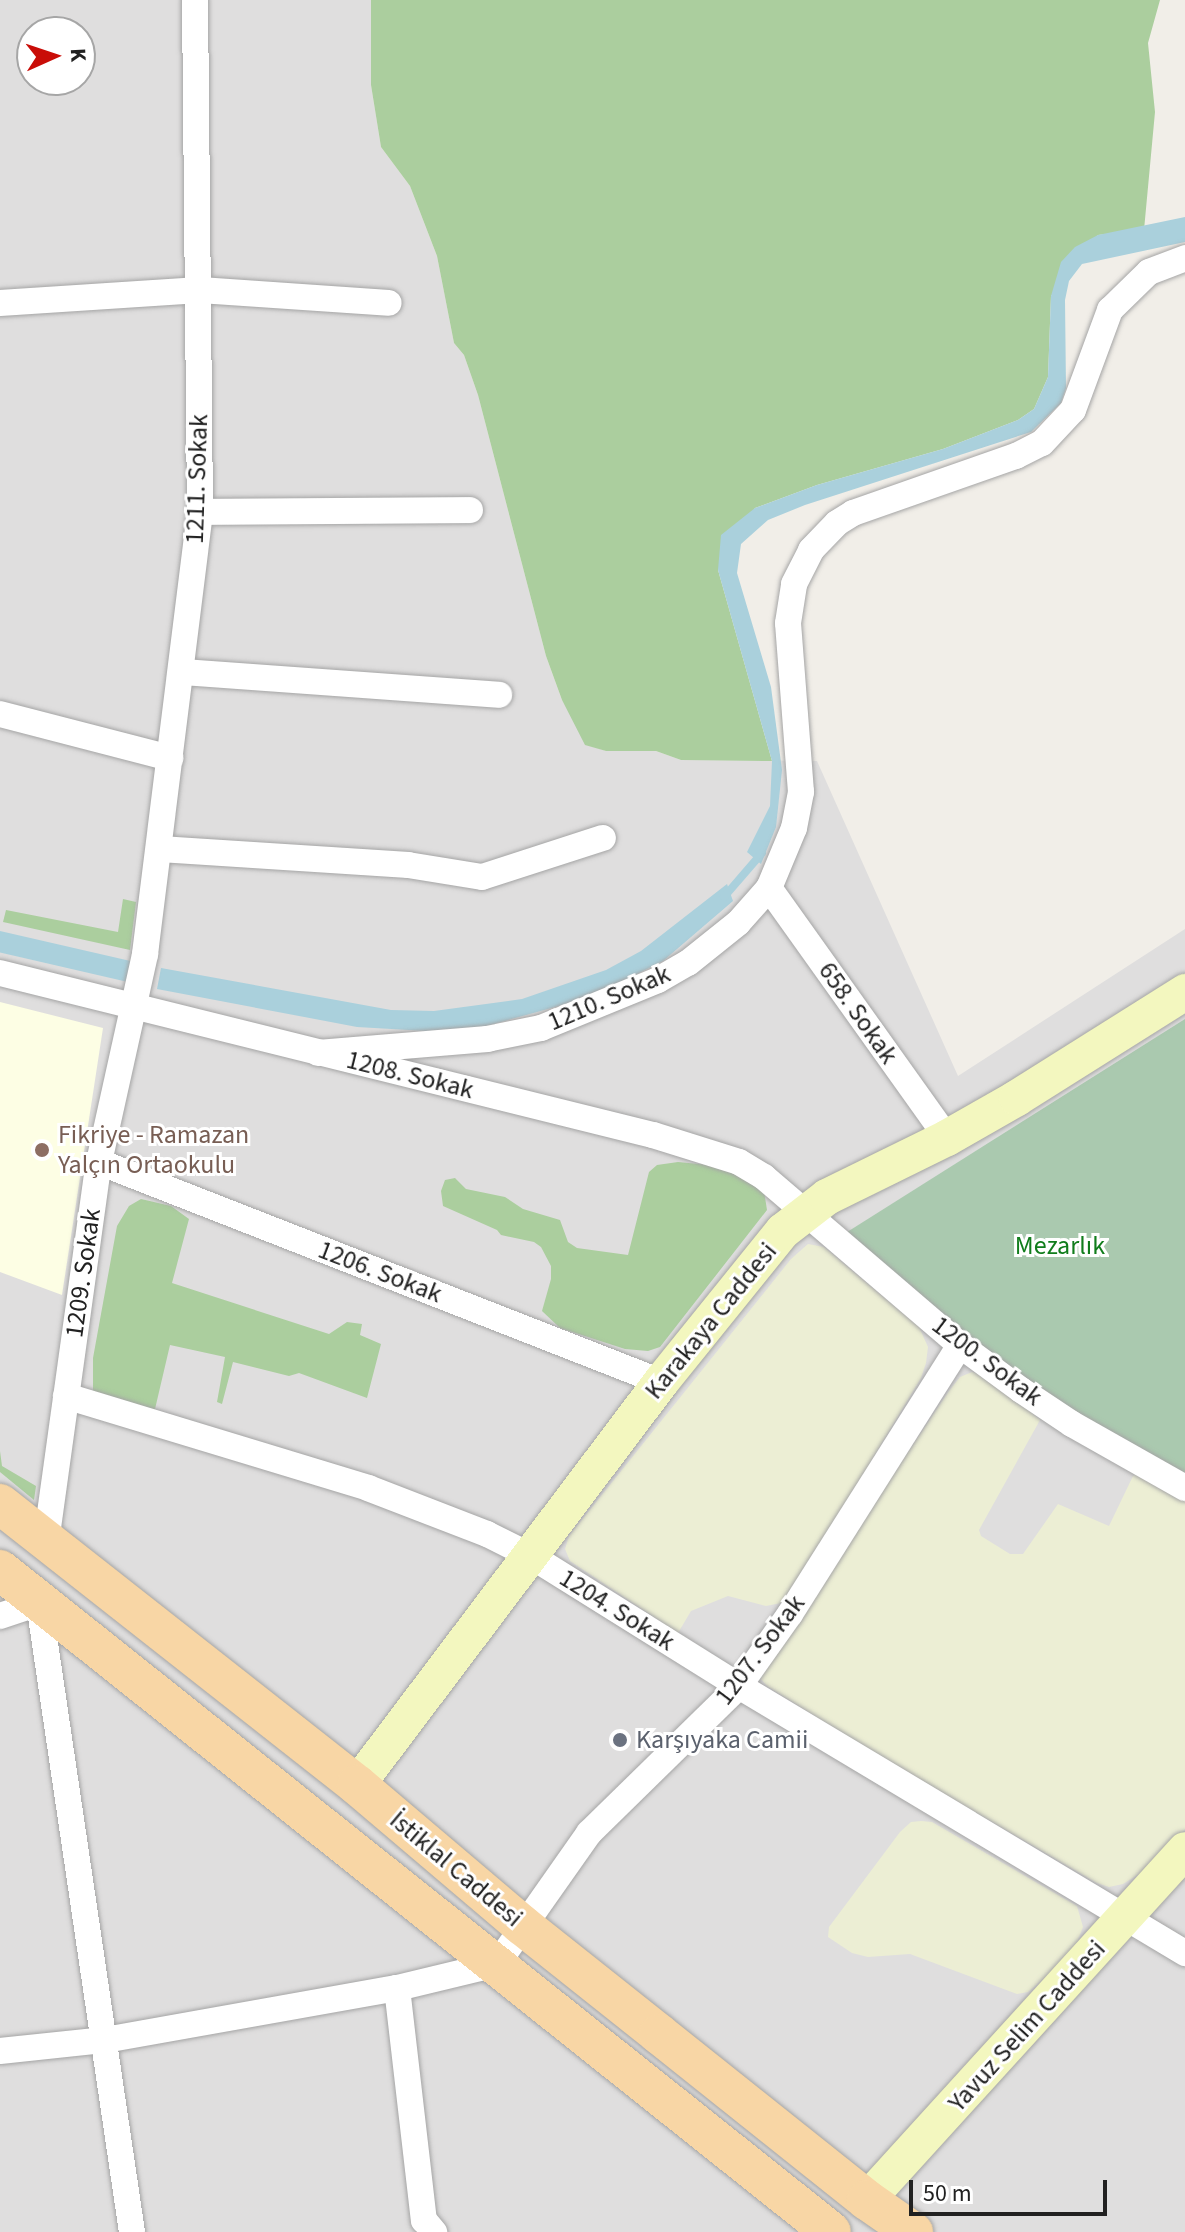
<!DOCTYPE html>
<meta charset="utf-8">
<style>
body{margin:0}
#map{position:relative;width:1185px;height:2232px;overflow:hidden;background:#f1eee8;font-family:"Source Sans 3",sans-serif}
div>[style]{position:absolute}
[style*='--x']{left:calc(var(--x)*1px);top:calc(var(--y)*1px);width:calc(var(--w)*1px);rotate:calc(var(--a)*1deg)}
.residential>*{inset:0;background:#dfdede}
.education>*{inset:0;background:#fdfee4}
.farmland>*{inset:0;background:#eceed4}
.forest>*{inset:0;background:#abce9e}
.cemetery>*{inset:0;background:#aac9af}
.water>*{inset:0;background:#aad0dc;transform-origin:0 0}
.stream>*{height:8px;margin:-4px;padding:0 4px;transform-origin:4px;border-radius:4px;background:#aad0dc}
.roads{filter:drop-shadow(0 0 2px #a5a5a5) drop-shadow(0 0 2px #a5a5a5)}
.street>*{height:26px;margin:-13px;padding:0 13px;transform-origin:13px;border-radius:13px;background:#fff}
.secondary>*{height:36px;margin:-18px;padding:0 18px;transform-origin:18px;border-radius:18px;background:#f3f7bf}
.primary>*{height:40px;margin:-20px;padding:0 20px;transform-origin:20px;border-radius:20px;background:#f8d6a5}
.dots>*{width:22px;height:22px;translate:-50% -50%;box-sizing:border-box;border:4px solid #fff;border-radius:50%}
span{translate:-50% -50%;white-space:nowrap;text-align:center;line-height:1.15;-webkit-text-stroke:6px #fff;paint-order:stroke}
.street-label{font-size:26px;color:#212121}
.education-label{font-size:26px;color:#785e54}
.left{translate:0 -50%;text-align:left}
.park-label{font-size:26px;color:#117d1c}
.worship-label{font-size:26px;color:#5b616d}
.north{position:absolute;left:16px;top:16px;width:80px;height:80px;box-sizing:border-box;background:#fff;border:2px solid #a6a6a6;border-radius:50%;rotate:87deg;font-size:22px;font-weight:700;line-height:32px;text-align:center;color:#212121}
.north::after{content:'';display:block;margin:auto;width:28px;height:36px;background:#c90d08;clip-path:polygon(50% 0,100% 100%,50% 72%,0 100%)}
.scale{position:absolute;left:909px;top:2180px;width:198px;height:36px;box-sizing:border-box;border:4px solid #212121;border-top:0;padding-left:10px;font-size:24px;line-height:28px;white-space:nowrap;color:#212121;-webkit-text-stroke:6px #fff;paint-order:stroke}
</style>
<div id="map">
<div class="residential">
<div style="clip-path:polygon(evenodd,0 0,371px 0,371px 85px,381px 147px,410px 186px,437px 256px,454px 343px,464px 355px,478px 395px,546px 656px,562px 700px,592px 746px,606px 751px,656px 751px,681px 760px,817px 761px,958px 1076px,1185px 929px,1185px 2232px,0 2232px,0 0,32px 32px,80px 32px,80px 80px,32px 80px,32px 32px)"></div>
</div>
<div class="education">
<div style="clip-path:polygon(0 1002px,103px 1028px,62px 1295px,0 1272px)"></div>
</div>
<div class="farmland">
<div style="clip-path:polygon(808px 1244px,824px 1247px,919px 1327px,928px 1347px,926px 1363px,921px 1378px,786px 1602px,766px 1606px,728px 1596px,691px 1611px,678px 1633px,570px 1561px,565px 1549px,569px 1536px,791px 1259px)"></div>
<div style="clip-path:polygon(972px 1372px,986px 1375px,1040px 1420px,979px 1530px,981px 1536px,1010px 1554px,1023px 1554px,1058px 1504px,1109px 1526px,1133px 1476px,1139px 1473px,1185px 1496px,1185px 1829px,1150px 1867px,1123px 1884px,1109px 1887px,1097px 1883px,869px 1750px,767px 1686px,761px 1679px,763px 1669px,949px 1391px,960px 1377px)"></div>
<div style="clip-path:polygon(921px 1821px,932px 1822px,1077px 1906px,1083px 1927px,1077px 1942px,1057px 1967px,1028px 1992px,1017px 1994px,910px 1954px,868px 1957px,852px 1953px,828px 1937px,829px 1927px,900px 1832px,911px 1822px)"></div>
</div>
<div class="forest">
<div style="clip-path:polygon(371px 0,1160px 0,1148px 43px,1155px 112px,1144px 230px,1098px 235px,1051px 296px,1048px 377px,1034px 409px,1018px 420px,943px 449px,817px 485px,755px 508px,718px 570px,772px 761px,681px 760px,656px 751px,606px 751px,585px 745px,562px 700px,546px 656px,478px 395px,464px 355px,454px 343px,437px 256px,410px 186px,381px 147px,371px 85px)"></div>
<div style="clip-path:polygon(123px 899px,136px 902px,130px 950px,3px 922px,6px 910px,118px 932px)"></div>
<div style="clip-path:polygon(678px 1162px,709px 1165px,736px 1173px,764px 1191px,767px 1210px,660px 1347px,648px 1351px,625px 1349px,560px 1328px,542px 1311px,551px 1279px,551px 1266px,541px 1247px,534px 1242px,501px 1235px,497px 1230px,443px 1206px,441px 1191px,445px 1180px,455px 1178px,466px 1189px,505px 1197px,523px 1209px,560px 1220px,568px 1242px,577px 1248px,628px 1255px,649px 1172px,657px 1165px)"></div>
<div style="clip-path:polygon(141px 1199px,171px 1206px,189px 1219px,172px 1283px,329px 1334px,347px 1322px,362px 1324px,360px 1335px,381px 1344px,367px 1398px,299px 1373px,289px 1376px,233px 1362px,222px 1404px,217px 1402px,225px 1357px,170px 1345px,155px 1409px,127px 1407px,93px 1391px,93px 1358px,117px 1226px,129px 1206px)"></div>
<div style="clip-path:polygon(0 1451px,2px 1466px,36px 1486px,34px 1500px,0 1472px)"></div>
</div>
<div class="cemetery">
<div style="clip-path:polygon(1185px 1019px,1185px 1475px,1068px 1409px,1014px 1372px,844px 1234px)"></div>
</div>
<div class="water">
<div style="clip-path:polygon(1185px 217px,1185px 242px,1082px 264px,1069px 281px,1065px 300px,1066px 388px,1061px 403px,1031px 432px,805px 505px,768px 520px,741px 544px,737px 573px,771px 687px,782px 770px,776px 827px,761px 864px,747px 852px,770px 806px,772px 761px,718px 570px,721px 535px,755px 508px,817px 485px,943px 449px,1018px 420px,1034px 409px,1048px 377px,1051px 296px,1061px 262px,1075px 247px,1098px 235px)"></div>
<div style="clip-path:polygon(727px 884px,733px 901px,663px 961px,591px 997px,483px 1027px,426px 1031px,357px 1027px,157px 989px,161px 968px,391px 1010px,434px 1011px,522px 999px,606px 970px,641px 951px)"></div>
<div style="left:0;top:931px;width:135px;height:21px;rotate:13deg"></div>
</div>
<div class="stream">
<div style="--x:724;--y:897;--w:58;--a:-49.2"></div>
</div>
<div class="roads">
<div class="street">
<div style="--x:0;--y:303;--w:200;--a:-3.7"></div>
<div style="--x:200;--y:290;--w:189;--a:3.9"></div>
<div style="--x:200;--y:512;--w:270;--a:-0.4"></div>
<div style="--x:182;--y:672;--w:318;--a:4.1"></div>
<div style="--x:0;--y:714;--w:176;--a:14.5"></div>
<div style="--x:160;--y:849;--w:249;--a:3.7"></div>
<div style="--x:408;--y:865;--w:75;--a:9.2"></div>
<div style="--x:482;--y:877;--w:127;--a:-17.9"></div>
<div style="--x:769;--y:888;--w:307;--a:54.5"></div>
<div style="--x:0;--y:973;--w:673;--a:13.93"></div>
<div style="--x:653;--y:1135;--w:90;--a:17.4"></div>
<div style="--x:739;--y:1162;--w:29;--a:31"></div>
<div style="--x:764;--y:1177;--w:258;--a:40.6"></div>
<div style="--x:960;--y:1345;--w:76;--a:36.4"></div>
<div style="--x:1021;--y:1390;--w:61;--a:33.7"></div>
<div style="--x:1072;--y:1424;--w:130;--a:29.5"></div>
<div style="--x:318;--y:1053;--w:170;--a:-4.7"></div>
<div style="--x:487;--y:1039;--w:55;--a:-11.5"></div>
<div style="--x:541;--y:1028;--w:126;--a:-22.3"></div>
<div style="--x:658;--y:980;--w:34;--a:-30"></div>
<div style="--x:688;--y:963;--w:64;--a:-38.7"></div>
<div style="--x:738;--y:923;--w:47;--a:-48.5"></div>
<div style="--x:769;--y:888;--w:65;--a:-67.4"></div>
<div style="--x:794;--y:828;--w:37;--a:-79"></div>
<div style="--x:801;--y:792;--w:169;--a:-94.4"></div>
<div style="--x:788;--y:623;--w:39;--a:-81"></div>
<div style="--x:794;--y:584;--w:38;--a:-63"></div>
<div style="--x:811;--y:550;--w:37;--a:-46"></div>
<div style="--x:837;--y:523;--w:19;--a:-32"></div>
<div style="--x:853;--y:513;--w:173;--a:-19.3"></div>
<div style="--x:1016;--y:456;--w:29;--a:-27"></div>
<div style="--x:1042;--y:443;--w:45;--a:-46.8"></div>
<div style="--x:1073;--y:410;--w:107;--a:-69.7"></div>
<div style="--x:1110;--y:310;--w:54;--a:-44.3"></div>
<div style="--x:1149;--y:272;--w:39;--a:-21"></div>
<div style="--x:99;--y:1162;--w:604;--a:21.38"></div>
<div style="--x:66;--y:1396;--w:316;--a:16.9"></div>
<div style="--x:368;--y:1488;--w:128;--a:21.1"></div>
<div style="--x:487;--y:1534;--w:49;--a:26.6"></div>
<div style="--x:531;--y:1556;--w:245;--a:32"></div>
<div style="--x:739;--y:1686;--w:520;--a:30.91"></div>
<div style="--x:46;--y:1542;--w:384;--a:-82.1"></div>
<div style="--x:99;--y:1162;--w:213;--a:-77.5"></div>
<div style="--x:145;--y:954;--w:445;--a:-82.9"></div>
<div style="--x:200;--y:512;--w:512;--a:-90.56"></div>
<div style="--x:0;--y:1616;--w:41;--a:-18.4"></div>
<div style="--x:39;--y:1603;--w:636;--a:81.59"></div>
<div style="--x:397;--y:1988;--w:234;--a:83.4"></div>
<div style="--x:424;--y:2220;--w:16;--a:50"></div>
<div style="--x:0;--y:2051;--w:106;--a:-6"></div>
<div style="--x:105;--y:2040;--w:297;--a:-10.1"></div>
<div style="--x:397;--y:1988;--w:103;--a:-13.5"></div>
<div style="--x:497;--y:1964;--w:160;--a:-54.9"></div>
<div style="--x:589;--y:1833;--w:210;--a:-44.4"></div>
<div style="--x:739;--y:1686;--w:88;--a:-54.7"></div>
<div style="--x:790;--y:1614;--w:318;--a:-57.7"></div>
</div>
<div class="secondary">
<div style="--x:357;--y:1785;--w:505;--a:-52.97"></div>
<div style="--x:661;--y:1382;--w:194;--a:-51.1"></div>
<div style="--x:783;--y:1231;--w:56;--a:-37.7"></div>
<div style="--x:827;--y:1197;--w:134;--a:-26.2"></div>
<div style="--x:947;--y:1138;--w:81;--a:-29.7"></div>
<div style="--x:1017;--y:1098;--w:199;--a:-32.2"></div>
<div style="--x:867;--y:2200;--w:473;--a:-47.7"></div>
</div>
<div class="primary">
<div style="--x:0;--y:1504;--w:454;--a:38.2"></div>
<div style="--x:357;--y:1785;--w:216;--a:40.3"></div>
<div style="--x:522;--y:1925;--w:175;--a:38.5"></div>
<div style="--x:659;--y:2034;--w:266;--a:38.6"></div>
<div style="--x:867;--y:2200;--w:56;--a:34.8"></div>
<div style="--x:0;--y:1570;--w:1062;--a:38.54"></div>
</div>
</div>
<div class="dots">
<div style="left:42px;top:1150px;background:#8d6e63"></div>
<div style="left:620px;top:1740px;background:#6b7280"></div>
</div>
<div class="street-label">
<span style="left:197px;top:479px;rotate:-88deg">1211. Sokak</span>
<span style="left:609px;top:998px;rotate:-23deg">1210. Sokak</span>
<span style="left:858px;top:1013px;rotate:55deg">658. Sokak</span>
<span style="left:410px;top:1075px;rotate:14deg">1208. Sokak</span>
<span style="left:380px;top:1272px;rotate:21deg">1206. Sokak</span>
<span style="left:83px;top:1273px;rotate:-82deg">1209. Sokak</span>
<span style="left:711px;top:1321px;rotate:-51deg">Karakaya Caddesi</span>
<span style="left:987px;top:1361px;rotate:37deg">1200. Sokak</span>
<span style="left:617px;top:1610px;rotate:32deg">1204. Sokak</span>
<span style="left:760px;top:1650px;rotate:-53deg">1207. Sokak</span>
<span style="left:456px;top:1869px;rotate:40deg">İstiklal Caddesi</span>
<span style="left:1027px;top:2026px;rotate:-48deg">Yavuz Selim Caddesi</span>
</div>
<div class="education-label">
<span class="left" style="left:58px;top:1150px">Fikriye - Ramazan<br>Yalçın Ortaokulu</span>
</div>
<div class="park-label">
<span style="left:1060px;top:1246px">Mezarlık</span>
</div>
<div class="worship-label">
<span class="left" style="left:636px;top:1740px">Karşıyaka Camii</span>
</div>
<div class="north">K</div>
<div class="scale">50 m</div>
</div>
